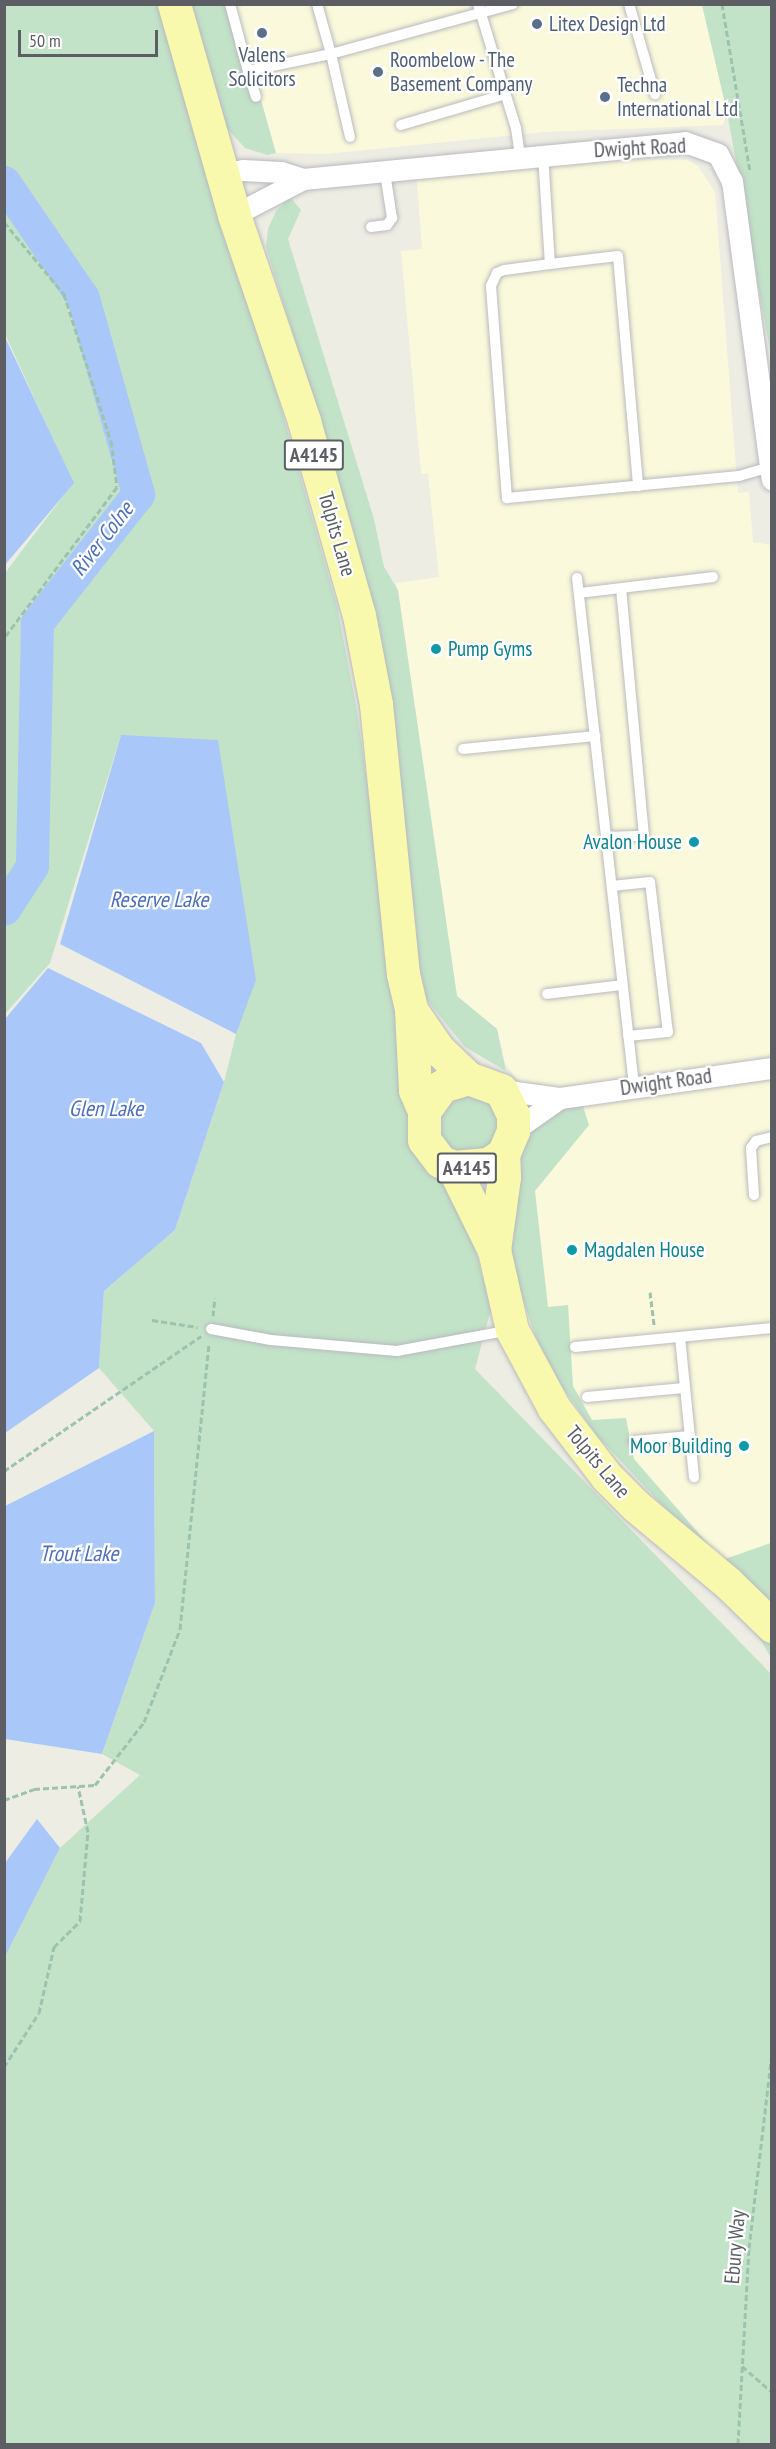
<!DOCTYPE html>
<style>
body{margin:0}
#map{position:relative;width:776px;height:2449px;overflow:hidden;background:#edede4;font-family:"PT Sans Narrow",sans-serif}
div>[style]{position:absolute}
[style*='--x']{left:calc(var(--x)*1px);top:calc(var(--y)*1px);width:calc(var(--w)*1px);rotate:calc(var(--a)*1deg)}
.commercial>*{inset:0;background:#fbf9db}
.green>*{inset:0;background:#c2e3c8}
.round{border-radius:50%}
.water>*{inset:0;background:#a9c8f9}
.river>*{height:33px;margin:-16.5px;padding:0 16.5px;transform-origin:16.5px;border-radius:16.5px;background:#a9c8f9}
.path>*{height:3px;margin-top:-1.5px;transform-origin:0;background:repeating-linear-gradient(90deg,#9cc3ae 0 6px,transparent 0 9px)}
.roads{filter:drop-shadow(0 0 2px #b9babf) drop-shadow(0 0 2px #b9babf)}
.service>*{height:10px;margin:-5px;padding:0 5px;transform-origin:5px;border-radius:5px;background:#fff}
.minor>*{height:21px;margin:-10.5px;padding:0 10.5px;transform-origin:10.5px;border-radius:10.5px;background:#fff}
.primary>*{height:33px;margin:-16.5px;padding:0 16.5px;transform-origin:16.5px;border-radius:16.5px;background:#f9f9ad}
.dots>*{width:16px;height:16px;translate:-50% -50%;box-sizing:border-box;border:3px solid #fff;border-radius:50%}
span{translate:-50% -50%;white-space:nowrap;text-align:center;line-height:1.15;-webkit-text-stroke:4.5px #fff;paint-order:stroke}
.shield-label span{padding:2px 4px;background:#fff;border:2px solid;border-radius:4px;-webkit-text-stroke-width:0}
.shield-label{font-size:20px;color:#5c5e64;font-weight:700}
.service-label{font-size:21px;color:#4e5e75}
.left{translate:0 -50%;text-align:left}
.street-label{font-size:21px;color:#5c5e64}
.culture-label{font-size:21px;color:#0d838f}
.right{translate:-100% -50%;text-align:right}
.water-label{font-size:22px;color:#4d6fbb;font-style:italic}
.frame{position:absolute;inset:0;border:6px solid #5c5e64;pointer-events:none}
.scale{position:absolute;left:18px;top:30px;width:140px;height:27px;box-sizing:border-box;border:3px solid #5c5e64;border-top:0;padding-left:8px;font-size:18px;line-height:21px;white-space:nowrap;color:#5c5e64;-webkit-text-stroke:4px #fff;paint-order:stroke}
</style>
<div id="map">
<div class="commercial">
<div style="clip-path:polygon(234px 5px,702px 5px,727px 112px,723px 125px,544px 132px,326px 154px,276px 153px)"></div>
<div style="clip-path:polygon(578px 158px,687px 160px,698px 166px,715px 192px,738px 493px,749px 492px,753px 542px,771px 545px,771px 1543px,716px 1562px,683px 1522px,579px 1422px,532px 1338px,512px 1276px,530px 1098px,505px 1063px,497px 1029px,457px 996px,396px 583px,439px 577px,428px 474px,421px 474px,401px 251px,422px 249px,416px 171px)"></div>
</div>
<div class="green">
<div style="clip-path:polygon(5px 5px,167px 5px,337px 606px,356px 705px,412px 1095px,466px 1215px,491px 1309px,475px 1369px,771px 1674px,771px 2444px,5px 2444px,5px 1957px,60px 1848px,140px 1775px,102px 1754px,155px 1603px,154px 1431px,99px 1368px,104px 1291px,175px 1230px,224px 1082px,236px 1034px,121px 735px,50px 963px,5px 1014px,5px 573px,73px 483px,5px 334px)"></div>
<div style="clip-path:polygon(187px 5px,234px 5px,276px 153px,267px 155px,245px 148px,221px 122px)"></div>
<div style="clip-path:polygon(702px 5px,771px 5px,771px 356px,727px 112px)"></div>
<div style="clip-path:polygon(290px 197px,301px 210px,288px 239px,374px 519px,384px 567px,398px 590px,457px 996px,497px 1029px,506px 1071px,465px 1047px,422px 994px,395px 727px,370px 601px,354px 532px,266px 247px,268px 229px,276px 211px)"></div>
<div class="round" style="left:436px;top:1093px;width:62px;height:62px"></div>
<div style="clip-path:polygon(581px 1100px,589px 1125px,535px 1191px,548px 1307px,568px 1305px,573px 1386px,592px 1420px,626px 1418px,634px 1459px,722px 1560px,771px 1543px,771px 1658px,716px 1562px,597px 1436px,561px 1385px,536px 1338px,511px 1265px,514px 1173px,526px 1139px,551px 1109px)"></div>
</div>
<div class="water">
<div style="clip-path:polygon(4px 335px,74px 483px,5px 565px,4px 565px)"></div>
<div style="clip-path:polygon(121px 735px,218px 740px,256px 980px,236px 1034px,60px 944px)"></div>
<div style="clip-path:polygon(48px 968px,201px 1043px,224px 1082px,175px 1230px,104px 1291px,99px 1368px,5px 1433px,5px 1019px)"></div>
<div style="clip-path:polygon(154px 1431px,155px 1603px,102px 1754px,5px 1739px,5px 1506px)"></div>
<div style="clip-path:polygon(37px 1819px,60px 1848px,5px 1957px,5px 1863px)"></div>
</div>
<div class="river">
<div style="--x:4;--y:182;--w:140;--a:55.7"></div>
<div style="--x:83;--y:298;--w:204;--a:74.3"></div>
<div style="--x:138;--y:494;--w:164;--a:128.1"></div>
<div style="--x:37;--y:623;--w:243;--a:91.2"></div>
<div style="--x:32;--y:866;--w:51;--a:123.1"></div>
</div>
<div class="path">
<div style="--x:722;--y:4;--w:169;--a:80.5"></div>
<div style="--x:771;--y:4;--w:1;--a:45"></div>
<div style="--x:4;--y:222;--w:94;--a:50.2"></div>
<div style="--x:64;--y:294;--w:154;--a:72.3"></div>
<div style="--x:111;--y:441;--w:46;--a:82.6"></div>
<div style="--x:117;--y:487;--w:189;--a:126.8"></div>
<div style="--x:650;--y:1292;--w:34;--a:83"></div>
<div style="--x:213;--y:1316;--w:18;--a:-84"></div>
<div style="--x:152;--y:1320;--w:46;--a:8.8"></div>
<div style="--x:4;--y:1471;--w:239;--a:-34.4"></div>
<div style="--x:4;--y:1800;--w:32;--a:-20"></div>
<div style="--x:34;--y:1789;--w:61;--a:-3.8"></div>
<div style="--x:95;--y:1785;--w:80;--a:-52.1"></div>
<div style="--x:144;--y:1722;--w:100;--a:-68.8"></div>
<div style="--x:180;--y:1629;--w:287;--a:-84.2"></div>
<div style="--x:4;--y:2067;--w:64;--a:-57.1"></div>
<div style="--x:39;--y:2013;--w:68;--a:-77.2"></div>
<div style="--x:54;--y:1947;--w:37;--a:-45"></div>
<div style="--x:80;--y:1921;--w:89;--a:-84.9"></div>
<div style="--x:88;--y:1832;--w:47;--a:-102.3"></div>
<div style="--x:742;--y:2366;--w:40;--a:41"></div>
<div style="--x:738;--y:2444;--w:196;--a:-86.8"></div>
<div style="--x:749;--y:2248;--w:196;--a:-83.3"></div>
</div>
<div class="roads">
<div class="service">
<div style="--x:230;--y:4;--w:69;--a:75"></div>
<div style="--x:248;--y:71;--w:85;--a:-11.6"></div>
<div style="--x:331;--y:54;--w:52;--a:-105.6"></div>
<div style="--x:478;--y:4;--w:130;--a:73"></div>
<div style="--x:516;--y:128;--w:29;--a:82"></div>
<div style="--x:629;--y:4;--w:94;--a:73.9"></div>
<div style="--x:248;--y:71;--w:27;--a:73"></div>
<div style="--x:401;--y:125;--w:106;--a:-16.4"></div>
<div style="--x:350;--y:137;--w:85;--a:-102.9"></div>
<div style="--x:331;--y:54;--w:189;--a:-15.4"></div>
<div style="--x:543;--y:154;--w:110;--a:86.4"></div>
<div style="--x:550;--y:264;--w:68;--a:-6.7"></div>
<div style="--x:618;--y:256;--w:231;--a:85"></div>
<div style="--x:371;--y:227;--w:16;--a:-7"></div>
<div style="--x:387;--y:225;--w:9;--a:-54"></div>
<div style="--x:392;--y:218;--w:46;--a:-98.8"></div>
<div style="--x:550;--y:264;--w:46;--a:172.6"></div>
<div style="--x:504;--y:270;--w:8;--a:157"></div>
<div style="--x:497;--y:273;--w:14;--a:115"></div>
<div style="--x:491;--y:286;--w:213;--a:85.7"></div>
<div style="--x:507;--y:498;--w:233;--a:-5.4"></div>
<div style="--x:739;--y:476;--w:32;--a:-16"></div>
<div style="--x:577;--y:578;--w:510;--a:83.59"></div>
<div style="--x:579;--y:593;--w:135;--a:-6.8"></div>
<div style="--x:463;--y:749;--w:133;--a:-5.6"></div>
<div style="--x:607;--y:837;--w:37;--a:-2"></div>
<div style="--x:644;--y:836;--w:247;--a:-95.3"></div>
<div style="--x:612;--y:886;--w:38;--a:-6"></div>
<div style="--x:650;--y:882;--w:151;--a:83.2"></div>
<div style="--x:668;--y:1032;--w:40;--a:174.3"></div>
<div style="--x:547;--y:994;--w:76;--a:-6.8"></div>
<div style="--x:754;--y:1195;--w:47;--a:-93.7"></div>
<div style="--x:751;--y:1148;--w:9;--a:-54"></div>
<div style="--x:756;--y:1141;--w:16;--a:-14"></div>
<div style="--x:211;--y:1329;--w:61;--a:10.4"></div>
<div style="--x:271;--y:1340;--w:126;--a:5"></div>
<div style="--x:397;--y:1351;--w:115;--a:-10.5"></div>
<div style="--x:680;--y:1337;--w:141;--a:84.3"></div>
<div style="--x:575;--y:1347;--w:198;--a:-5.5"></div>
<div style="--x:587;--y:1397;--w:97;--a:-5.3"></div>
<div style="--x:634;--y:1441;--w:56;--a:-5.1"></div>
</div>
<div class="minor">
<div style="--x:222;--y:174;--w:21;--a:-11"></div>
<div style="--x:243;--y:170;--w:38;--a:3"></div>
<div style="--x:281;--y:172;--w:23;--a:18"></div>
<div style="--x:303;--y:179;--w:384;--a:-5.5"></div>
<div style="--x:685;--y:142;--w:35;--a:20"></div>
<div style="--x:718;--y:154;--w:30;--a:63"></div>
<div style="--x:732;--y:181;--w:301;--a:82.4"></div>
<div style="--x:234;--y:215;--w:78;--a:-27.6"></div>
<div style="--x:501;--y:1090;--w:60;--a:7.7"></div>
<div style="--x:513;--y:1131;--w:57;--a:-35.1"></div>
<div style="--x:560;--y:1098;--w:214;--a:-8.1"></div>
</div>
<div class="primary">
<div style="--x:174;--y:4;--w:219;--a:74.1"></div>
<div style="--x:234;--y:215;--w:218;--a:71.2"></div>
<div style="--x:304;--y:421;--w:202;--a:74.2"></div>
<div style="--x:359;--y:615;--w:91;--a:79.2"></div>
<div style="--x:376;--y:704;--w:271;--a:84.3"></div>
<div style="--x:403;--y:974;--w:37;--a:77"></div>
<div style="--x:411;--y:1010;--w:80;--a:87.1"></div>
<div style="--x:415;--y:1090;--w:23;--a:67"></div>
<div style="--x:411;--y:1010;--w:47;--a:55.3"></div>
<div style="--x:438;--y:1049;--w:42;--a:44"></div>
<div style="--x:468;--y:1078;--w:35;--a:20"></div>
<div style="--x:501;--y:1090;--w:28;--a:64"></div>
<div style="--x:513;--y:1115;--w:16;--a:90"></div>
<div style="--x:513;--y:1131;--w:25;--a:113"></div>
<div style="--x:503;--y:1154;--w:18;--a:146"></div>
<div style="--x:488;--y:1164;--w:35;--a:175"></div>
<div style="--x:453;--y:1167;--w:14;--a:-155"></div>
<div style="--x:440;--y:1161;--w:26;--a:-127"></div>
<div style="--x:424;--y:1140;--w:29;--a:-90"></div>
<div style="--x:424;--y:1111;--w:31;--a:-54"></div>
<div style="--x:442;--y:1086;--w:27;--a:-17"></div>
<div style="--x:453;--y:1167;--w:93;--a:63.7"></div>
<div style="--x:494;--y:1250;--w:82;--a:77.3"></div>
<div style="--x:512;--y:1330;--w:89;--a:61.7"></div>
<div style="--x:554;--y:1408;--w:87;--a:52.5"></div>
<div style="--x:607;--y:1477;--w:41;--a:45"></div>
<div style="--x:636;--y:1506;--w:120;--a:39.9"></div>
<div style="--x:728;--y:1583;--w:62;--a:44.3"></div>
<div style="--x:494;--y:1250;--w:74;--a:-82.2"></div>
<div style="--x:504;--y:1177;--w:23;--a:-92"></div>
</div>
</div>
<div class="dots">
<div style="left:537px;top:24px;background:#5c6f8a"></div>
<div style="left:262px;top:33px;background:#5c6f8a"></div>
<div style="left:378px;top:72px;background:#5c6f8a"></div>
<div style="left:605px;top:97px;background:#5c6f8a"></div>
<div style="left:436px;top:649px;background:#0f9aa8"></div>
<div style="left:694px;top:842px;background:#0f9aa8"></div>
<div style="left:572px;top:1250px;background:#0f9aa8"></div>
<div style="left:744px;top:1446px;background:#0f9aa8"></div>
</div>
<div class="shield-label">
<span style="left:314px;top:455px">A4145</span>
<span style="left:467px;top:1168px">A4145</span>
</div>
<div class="service-label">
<span class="left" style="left:549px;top:24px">Litex Design Ltd</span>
<span style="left:262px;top:67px">Valens<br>Solicitors</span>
<span class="left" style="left:390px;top:72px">Roombelow - The<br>Basement Company</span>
<span class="left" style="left:617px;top:97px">Techna<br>International Ltd</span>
</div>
<div class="street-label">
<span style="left:640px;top:148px;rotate:-3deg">Dwight Road</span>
<span style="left:337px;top:534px;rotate:74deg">Tolpits Lane</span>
<span style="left:666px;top:1082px;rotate:-8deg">Dwight Road</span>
<span style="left:598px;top:1462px;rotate:50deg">Tolpits Lane</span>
<span style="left:735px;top:2247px;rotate:-85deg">Ebury Way</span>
</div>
<div class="culture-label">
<span class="left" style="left:448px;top:649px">Pump Gyms</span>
<span class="right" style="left:682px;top:842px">Avalon House</span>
<span class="left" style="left:584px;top:1250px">Magdalen House</span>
<span class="right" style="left:732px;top:1446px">Moor Building</span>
</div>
<div class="water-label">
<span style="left:102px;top:539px;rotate:-52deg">River Colne</span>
<span style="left:159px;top:900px">Reserve Lake</span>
<span style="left:106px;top:1109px">Glen Lake</span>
<span style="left:79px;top:1554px">Trout Lake</span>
</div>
<div class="frame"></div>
<div class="scale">50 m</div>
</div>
